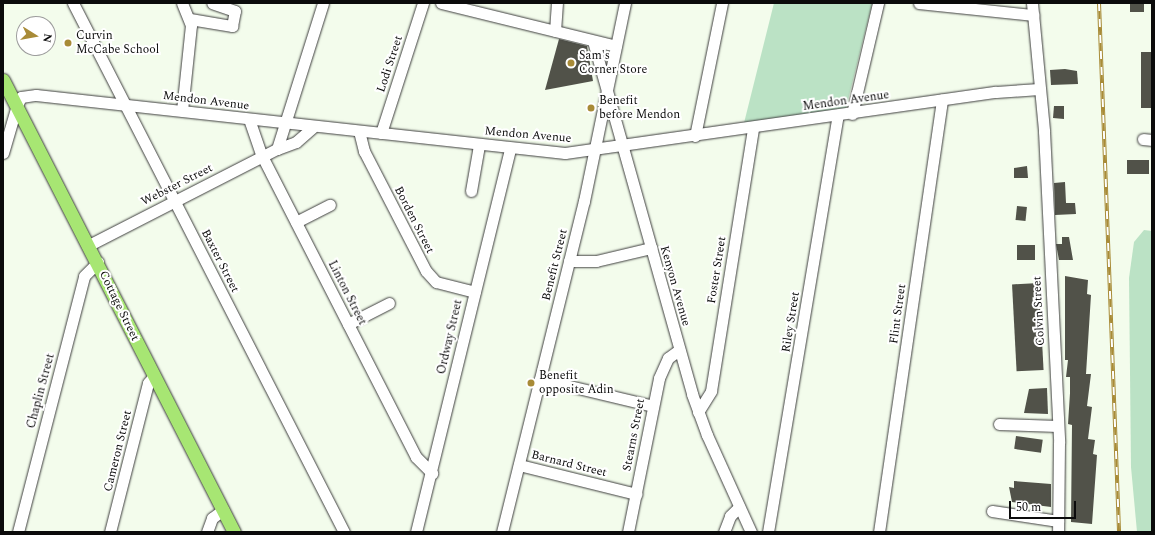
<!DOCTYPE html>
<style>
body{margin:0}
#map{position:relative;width:1155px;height:535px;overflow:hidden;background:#f3fcec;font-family:Spectral,serif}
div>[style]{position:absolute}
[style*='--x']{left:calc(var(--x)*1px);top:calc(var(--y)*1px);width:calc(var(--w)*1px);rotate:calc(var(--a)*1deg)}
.green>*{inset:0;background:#bbe2c5}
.building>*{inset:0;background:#515249;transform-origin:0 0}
.roads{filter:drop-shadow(0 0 1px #3e3e3e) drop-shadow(0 0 1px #3e3e3e)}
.minor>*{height:11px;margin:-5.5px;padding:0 5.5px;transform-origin:5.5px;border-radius:5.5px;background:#fff}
.major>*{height:13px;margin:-6.5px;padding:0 6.5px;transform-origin:6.5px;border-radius:6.5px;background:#a7e673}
.rail>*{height:4px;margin-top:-2px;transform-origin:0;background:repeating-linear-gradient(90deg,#fff 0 8px,#a88b37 0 16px);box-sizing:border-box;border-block:1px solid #a88b37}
.dots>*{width:11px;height:11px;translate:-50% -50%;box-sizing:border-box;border:2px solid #fff;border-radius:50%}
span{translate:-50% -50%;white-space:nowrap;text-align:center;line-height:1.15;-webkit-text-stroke:4px #fff;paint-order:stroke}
.poi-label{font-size:12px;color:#0b0b0b}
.left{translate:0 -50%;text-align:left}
.street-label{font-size:12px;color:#0b0b0b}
.frame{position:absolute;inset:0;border:4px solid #0b0b0b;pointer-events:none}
.north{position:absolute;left:16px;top:16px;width:40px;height:40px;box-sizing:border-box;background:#fff;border:1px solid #9d9d9d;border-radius:50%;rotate:101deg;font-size:11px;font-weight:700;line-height:16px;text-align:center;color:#0b0b0b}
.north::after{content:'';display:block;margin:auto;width:14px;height:18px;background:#a88b37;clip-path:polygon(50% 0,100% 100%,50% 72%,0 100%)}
.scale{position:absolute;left:1009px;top:501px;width:67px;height:18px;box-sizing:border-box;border:2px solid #0b0b0b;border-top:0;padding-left:5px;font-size:12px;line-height:14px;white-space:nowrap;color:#0b0b0b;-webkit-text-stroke:3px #fff;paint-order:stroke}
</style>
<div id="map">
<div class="green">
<div style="clip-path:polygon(774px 3px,872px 4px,846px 108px,744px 123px)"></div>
<div style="clip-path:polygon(1144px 230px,1152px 231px,1152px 532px,1137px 532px,1131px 467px,1129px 278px,1134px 242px)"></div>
</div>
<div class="building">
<div style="left:1130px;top:3px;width:14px;height:9px"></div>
<div style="clip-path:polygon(559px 39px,587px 46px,593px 81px,545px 90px)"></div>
<div style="left:1141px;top:52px;width:11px;height:56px"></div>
<div style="clip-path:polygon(1065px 69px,1077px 71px,1078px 84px,1051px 85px,1050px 70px)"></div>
<div style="clip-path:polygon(1054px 106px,1064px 106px,1064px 119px,1053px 118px)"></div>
<div style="left:1127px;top:160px;width:22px;height:14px"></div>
<div style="clip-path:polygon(1027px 166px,1028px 178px,1014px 178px,1014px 168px)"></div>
<div style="clip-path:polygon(1065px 182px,1066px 203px,1075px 203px,1076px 214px,1055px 215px,1054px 183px)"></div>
<div style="left:1017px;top:206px;width:10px;height:14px;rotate:6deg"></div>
<div style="clip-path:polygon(1062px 237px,1069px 237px,1073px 260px,1059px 260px,1056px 244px,1062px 244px)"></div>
<div style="left:1035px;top:245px;width:15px;height:18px;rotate:90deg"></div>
<div style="clip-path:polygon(1065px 276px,1088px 280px,1087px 294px,1091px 295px,1086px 374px,1091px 374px,1087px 406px,1092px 407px,1088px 439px,1095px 440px,1093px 454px,1097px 455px,1092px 524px,1071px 522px,1072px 425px,1068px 424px,1070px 393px,1070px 377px,1066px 377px,1068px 360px,1065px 360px)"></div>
<div style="left:1039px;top:283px;width:87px;height:27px;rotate:87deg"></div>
<div style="clip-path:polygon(1047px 388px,1048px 414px,1024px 413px,1029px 389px)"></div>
<div style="left:1016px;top:436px;width:27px;height:13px;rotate:8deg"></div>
<div style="clip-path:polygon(1014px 481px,1051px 484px,1051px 507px,1012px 502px,1009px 487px,1014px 488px)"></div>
</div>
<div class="roads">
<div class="minor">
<div style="--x:73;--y:3;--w:594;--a:62.87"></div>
<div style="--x:182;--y:3;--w:24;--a:68"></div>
<div style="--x:191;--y:25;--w:86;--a:96"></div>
<div style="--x:441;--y:3;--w:180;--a:13.8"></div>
<div style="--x:919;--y:3;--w:115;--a:6"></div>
<div style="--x:1032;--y:3;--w:129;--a:84.6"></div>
<div style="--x:1044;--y:131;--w:312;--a:87.2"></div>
<div style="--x:1059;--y:443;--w:89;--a:90.6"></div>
<div style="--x:190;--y:19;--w:43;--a:9.5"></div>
<div style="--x:232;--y:26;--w:15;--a:-79"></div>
<div style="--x:235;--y:11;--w:24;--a:-161"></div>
<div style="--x:555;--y:31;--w:28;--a:-86"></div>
<div style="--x:593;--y:41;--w:367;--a:74.3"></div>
<div style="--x:692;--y:394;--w:44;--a:69.9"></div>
<div style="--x:707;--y:435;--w:107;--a:65.6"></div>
<div style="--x:852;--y:114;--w:114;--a:-76.8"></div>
<div style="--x:249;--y:119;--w:39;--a:71"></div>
<div style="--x:262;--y:156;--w:338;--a:62.9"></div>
<div style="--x:416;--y:457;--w:23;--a:45"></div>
<div style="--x:359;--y:131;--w:21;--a:76"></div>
<div style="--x:364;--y:151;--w:135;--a:62.7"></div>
<div style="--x:426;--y:271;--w:15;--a:48"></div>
<div style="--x:436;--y:282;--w:40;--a:14.4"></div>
<div style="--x:381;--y:133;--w:137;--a:-72.1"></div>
<div style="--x:695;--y:136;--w:136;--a:-78.5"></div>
<div style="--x:1143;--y:139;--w:9;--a:6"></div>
<div style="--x:277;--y:149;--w:153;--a:-72.5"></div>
<div style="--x:3;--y:153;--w:50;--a:-73.7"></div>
<div style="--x:17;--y:105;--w:9;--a:-63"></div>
<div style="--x:21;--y:97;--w:15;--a:-8"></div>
<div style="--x:36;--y:95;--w:532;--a:6.26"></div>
<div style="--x:565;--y:153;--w:435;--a:-8.1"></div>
<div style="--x:996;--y:92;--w:43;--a:-4"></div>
<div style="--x:471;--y:191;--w:47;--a:-80.1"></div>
<div style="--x:296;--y:222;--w:38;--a:-27"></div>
<div style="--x:89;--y:245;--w:211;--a:-27.1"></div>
<div style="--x:277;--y:149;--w:20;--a:-20"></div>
<div style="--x:296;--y:142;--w:23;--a:-41"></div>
<div style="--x:569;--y:261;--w:27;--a:0"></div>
<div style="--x:596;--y:261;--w:57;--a:-13.3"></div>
<div style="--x:348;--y:324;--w:46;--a:-27.1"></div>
<div style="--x:540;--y:379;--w:116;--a:13.4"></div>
<div style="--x:698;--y:412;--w:25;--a:-58"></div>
<div style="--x:711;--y:391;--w:266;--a:-80.9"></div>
<div style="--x:999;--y:424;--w:59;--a:1.9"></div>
<div style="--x:519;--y:465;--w:121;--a:13.9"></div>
<div style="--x:992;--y:511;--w:67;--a:8.6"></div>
<div style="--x:18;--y:532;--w:264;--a:-75.5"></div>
<div style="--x:84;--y:276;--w:20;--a:-45"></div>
<div style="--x:110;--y:532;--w:154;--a:-75.7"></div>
<div style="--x:148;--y:383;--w:8;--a:-50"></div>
<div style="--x:207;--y:532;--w:15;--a:-70"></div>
<div style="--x:212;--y:518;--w:14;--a:-36"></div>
<div style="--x:416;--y:532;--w:395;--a:-76.2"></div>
<div style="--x:502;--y:532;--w:341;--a:-76.1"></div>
<div style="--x:584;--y:201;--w:202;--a:-78.3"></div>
<div style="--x:628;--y:532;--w:157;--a:-78.6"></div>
<div style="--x:659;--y:378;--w:22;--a:-66"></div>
<div style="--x:668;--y:358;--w:14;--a:-36"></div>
<div style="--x:724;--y:532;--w:17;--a:-69"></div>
<div style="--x:730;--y:516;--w:13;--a:-45"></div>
<div style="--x:768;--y:532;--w:423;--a:-80.5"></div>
<div style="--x:879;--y:532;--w:437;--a:-81.7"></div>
</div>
<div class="major">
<div style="--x:3;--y:80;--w:508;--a:62.93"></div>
</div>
</div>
<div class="rail">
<div style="--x:1099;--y:3;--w:529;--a:87.83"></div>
</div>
<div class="dots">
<div style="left:68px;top:43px;background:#a88b37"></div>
<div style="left:571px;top:63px;background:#a88b37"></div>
<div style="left:591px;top:108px;background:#a88b37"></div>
<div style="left:531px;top:383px;background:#a88b37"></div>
</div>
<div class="poi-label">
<span class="left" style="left:76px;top:43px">Curvin<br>McCabe School</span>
<span class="left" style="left:579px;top:63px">Sam's<br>Corner Store</span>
<span class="left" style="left:599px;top:108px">Benefit<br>before Mendon</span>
<span class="left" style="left:539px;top:383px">Benefit<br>opposite Adin</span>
</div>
<div class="street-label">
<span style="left:390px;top:64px;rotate:-72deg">Lodi Street</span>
<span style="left:206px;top:101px;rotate:7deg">Mendon Avenue</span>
<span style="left:846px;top:101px;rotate:-8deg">Mendon Avenue</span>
<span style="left:528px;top:135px;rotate:5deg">Mendon Avenue</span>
<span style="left:177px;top:185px;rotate:-27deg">Webster Street</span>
<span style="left:414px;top:220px;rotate:63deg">Borden Street</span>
<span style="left:220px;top:261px;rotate:63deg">Baxter Street</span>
<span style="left:555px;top:265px;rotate:-76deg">Benefit Street</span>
<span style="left:717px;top:270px;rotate:-81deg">Foster Street</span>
<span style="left:675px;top:286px;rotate:74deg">Kenyon Avenue</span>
<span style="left:347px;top:293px;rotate:63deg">Linton Street</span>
<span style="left:119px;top:306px;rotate:64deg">Cottage Street</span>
<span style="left:1039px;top:311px;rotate:-93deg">Colvin Street</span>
<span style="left:898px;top:314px;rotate:-82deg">Flint Street</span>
<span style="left:791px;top:322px;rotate:-81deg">Riley Street</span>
<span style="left:450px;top:337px;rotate:-77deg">Ordway Street</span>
<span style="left:41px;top:391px;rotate:-75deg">Chaplin Street</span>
<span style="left:634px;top:435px;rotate:-79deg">Stearns Street</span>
<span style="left:118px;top:451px;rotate:-76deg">Cameron Street</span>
<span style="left:569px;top:464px;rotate:14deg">Barnard Street</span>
</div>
<div class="frame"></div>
<div class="north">N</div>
<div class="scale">50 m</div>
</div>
